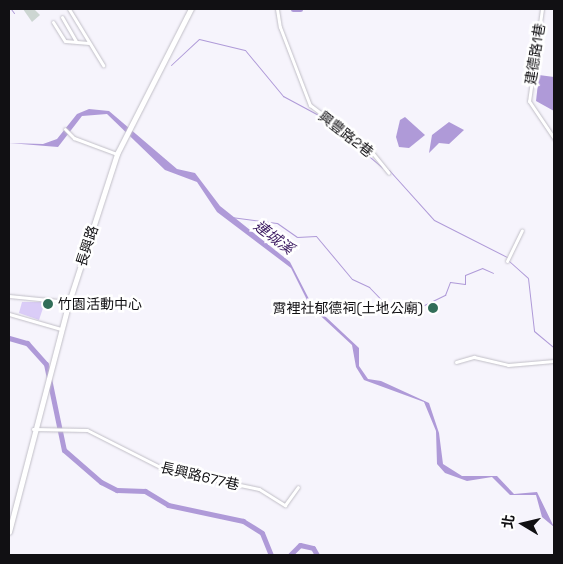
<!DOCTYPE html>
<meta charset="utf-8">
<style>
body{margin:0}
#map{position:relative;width:563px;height:564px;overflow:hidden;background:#f6f4fc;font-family:"Space Grotesk","Noto Sans TC",sans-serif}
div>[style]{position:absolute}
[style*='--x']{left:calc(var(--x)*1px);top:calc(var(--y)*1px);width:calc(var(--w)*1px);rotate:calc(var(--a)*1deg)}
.green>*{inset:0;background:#daccf7}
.water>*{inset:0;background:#af9ad8}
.stream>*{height:1px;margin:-0.5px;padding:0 0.5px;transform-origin:0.5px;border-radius:0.5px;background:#af9ad8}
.river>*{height:5px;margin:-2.5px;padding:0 2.5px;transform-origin:2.5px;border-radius:2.5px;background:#af9ad8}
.building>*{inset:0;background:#cdd6d2}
.roads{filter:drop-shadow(0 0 1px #c1bfc7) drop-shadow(0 0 1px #c1bfc7)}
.street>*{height:3px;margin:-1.5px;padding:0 1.5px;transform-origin:1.5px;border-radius:1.5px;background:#fff}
.secondary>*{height:4.5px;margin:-2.25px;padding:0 2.25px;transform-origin:2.25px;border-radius:2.25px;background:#fff}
.dots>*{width:14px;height:14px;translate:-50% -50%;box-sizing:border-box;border:2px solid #fff;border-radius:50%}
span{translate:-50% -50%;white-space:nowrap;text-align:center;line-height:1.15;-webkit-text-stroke:5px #fff;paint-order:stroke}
.street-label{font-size:14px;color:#111013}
.poi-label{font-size:14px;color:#111013}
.left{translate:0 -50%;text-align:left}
.right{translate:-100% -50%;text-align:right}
.water-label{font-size:15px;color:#35135c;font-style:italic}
.frame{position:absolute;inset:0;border:10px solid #111013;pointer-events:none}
.north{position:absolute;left:498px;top:499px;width:50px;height:50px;-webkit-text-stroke:4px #fff;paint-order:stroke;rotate:279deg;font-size:14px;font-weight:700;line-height:20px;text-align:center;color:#111013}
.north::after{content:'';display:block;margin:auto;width:18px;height:22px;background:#111013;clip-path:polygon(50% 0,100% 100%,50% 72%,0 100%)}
</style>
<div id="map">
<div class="green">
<div style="clip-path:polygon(22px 302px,45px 302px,39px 320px,19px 313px)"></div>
</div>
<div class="water">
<div style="clip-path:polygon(539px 75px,554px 77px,554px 111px,536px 101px)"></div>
<div style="clip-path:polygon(89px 109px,109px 111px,177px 169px,195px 173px,220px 206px,290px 262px,311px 303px,359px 348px,359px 366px,368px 379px,381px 381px,429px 403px,439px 433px,443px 464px,462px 476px,497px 476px,514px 494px,537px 492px,554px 527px,542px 517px,536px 495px,510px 495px,492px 477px,467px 481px,445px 473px,437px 464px,436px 431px,424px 402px,364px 380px,356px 367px,352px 345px,310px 306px,291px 268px,217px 212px,197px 182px,165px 170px,107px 114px,82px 116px,58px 147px,9px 143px,43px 144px,57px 139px,77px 114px)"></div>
<div style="clip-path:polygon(405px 117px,425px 135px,409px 148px,399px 147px,396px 137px,400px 120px)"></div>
<div style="clip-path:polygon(449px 122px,464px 130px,449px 144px,439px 143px,429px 153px,432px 135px)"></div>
</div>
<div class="stream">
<div style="--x:11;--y:9;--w:5;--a:53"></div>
<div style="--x:171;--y:65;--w:38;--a:-43"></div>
<div style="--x:199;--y:39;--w:47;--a:13.4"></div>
<div style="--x:245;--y:50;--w:60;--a:50.4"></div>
<div style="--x:283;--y:96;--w:47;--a:28.2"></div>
<div style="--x:324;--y:118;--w:77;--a:40.3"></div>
<div style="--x:389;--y:170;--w:67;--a:48"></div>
<div style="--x:434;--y:220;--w:82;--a:26.9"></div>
<div style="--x:231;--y:217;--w:46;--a:7.4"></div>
<div style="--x:277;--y:223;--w:24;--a:35"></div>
<div style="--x:297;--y:237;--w:19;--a:-3"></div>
<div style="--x:316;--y:236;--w:56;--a:50.1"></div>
<div style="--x:352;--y:279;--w:19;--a:25"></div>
<div style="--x:369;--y:287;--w:28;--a:46"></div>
<div style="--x:388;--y:307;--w:12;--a:14"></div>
<div style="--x:400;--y:310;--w:12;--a:5"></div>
<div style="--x:412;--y:311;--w:37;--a:-26"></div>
<div style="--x:445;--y:295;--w:14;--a:-69"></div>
<div style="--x:450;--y:282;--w:15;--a:8"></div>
<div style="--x:465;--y:284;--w:9;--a:-90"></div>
<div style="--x:465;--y:275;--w:18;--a:-22"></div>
<div style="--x:482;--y:268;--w:12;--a:24"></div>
<div style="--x:509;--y:261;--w:25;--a:42"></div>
<div style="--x:528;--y:278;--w:53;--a:83.5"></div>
<div style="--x:534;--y:331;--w:26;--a:40"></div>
</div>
<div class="river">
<div style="--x:293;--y:9;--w:7;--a:0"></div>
<div style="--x:9;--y:338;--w:19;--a:16"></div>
<div style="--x:27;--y:343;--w:28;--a:48"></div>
<div style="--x:46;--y:364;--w:88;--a:78.2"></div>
<div style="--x:64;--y:450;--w:49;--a:40.9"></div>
<div style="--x:101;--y:482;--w:18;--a:27"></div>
<div style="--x:117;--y:490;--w:28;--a:2"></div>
<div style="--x:145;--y:491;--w:27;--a:31"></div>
<div style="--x:168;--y:505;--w:77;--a:12"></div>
<div style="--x:243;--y:521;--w:22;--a:32"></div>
<div style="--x:262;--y:533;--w:24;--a:68"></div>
<div style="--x:290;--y:555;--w:14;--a:-45"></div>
<div style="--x:300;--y:545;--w:13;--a:13"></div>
<div style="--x:313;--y:548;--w:8;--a:60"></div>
</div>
<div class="building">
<div style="clip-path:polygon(23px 9px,34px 9px,40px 15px,32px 22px)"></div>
</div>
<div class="roads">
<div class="street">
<div style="--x:69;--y:9;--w:66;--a:58.7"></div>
<div style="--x:277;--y:9;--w:18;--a:81"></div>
<div style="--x:280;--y:27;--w:84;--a:69"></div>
<div style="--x:310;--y:105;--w:76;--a:37"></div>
<div style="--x:371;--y:151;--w:28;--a:51"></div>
<div style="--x:542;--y:9;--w:93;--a:98"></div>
<div style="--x:529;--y:101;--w:45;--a:56"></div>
<div style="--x:62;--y:17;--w:28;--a:60"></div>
<div style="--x:53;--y:22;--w:22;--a:58"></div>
<div style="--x:65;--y:41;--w:24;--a:5"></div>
<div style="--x:65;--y:129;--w:13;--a:45"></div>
<div style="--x:74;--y:138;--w:46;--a:20.4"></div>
<div style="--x:507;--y:261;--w:34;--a:-64"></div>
<div style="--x:9;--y:296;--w:60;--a:5.7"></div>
<div style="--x:9;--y:314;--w:54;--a:16.1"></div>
<div style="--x:456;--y:362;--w:19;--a:-16"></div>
<div style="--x:474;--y:357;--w:35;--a:13"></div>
<div style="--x:508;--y:365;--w:46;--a:-5"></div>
<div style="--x:33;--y:429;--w:54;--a:1.1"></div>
<div style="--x:87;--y:430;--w:86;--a:26.9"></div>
<div style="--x:164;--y:469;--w:97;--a:11.9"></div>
<div style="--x:259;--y:489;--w:31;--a:32"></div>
<div style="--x:285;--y:505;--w:22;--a:-54"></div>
</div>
<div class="secondary">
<div style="--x:9;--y:532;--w:238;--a:-75.4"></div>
<div style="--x:69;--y:302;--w:156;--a:-72"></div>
<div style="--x:117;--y:154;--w:163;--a:-63"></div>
</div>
</div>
<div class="dots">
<div style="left:48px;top:304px;background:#326e59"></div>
<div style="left:433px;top:308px;background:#326e59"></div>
</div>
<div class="street-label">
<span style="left:535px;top:54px;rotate:-81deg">建德路1巷</span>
<span style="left:346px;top:134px;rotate:38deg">興豐路2巷</span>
<span style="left:87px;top:246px;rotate:-72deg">長興路</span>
<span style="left:200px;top:476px;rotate:13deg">長興路677巷</span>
</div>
<div class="poi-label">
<span class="left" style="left:58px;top:304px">竹園活動中心</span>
<span class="right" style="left:423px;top:308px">霄裡社郁德祠(土地公廟)</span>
</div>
<div class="water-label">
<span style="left:274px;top:237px;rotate:37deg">連城溪</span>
</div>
<div class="frame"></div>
<div class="north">北</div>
</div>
